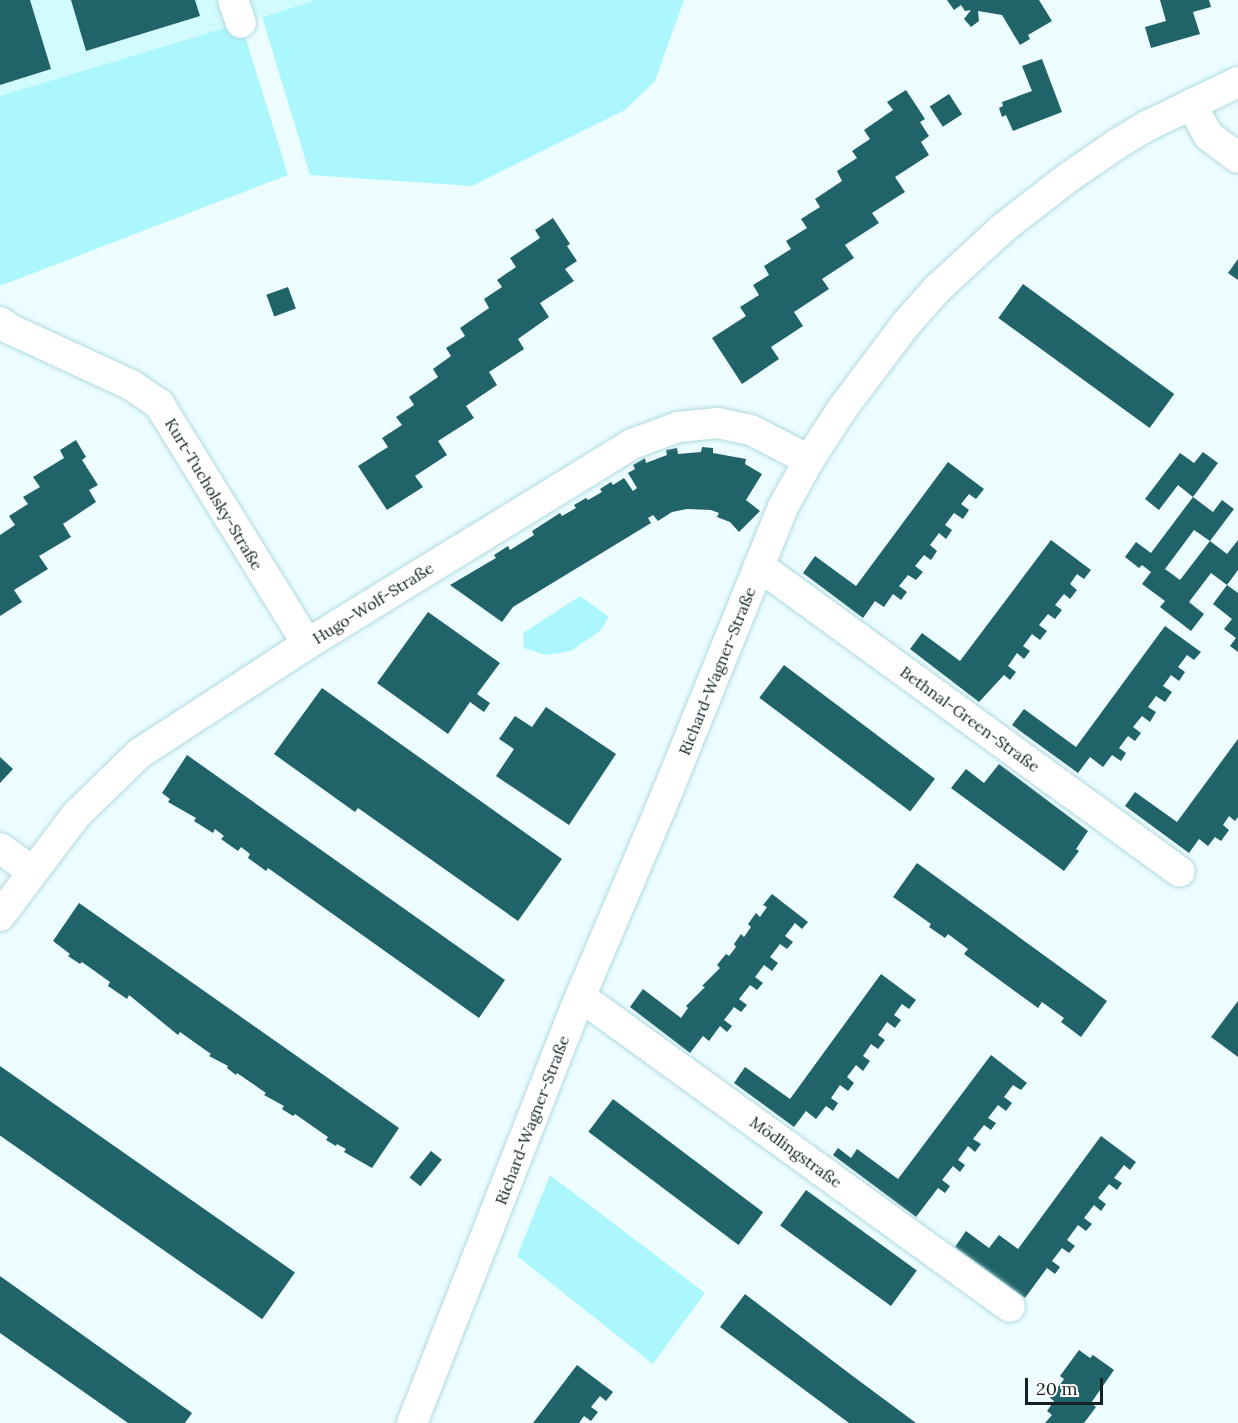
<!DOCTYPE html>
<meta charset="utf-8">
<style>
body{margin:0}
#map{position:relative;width:1238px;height:1423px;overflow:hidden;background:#edfdff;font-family:Lora,serif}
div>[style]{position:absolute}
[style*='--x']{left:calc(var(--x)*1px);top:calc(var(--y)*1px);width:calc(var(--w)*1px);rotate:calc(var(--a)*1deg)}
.built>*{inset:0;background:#d2fbff}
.green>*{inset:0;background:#acf7fd}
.building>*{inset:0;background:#206368;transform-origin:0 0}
.roads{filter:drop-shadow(0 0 2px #b2dade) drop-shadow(0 0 2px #b2dade)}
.street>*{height:30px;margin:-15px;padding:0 15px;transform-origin:15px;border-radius:15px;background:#fff}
span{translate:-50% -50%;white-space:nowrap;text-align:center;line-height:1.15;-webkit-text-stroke:6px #fff;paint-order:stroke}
.street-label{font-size:16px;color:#122123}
.scale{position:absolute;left:1025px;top:1378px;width:78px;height:27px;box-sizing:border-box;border:3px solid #122123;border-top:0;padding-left:8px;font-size:18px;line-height:21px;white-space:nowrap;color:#122123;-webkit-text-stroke:4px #fff;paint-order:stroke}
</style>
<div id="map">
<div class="built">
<div style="clip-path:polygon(0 0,316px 0,0 96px)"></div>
</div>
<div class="green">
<div style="clip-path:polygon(316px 0,684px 0,655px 81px,625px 110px,472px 186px,310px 175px,262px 17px)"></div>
<div style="clip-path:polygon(241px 23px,288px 175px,0 286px,0 96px)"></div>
<div style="clip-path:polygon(580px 596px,609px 617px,600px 631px,571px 651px,546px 655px,524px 648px,523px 633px)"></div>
<div style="clip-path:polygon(550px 1175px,705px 1293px,653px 1364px,517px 1256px)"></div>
</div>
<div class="building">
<div style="clip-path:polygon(0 0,30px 0,51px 69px,0 85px)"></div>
<div style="clip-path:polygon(71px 0,195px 0,200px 16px,86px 51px)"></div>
<div style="clip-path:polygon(947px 0,1039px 0,1052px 21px,1028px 35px,1030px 39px,1020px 45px,1002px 15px,978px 11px,979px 21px,971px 27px,964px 19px,971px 10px,965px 11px,961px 5px,954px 10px)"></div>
<div style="clip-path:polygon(1160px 0,1209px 0,1211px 7px,1193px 12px,1200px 34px,1151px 48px,1145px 27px,1166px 21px)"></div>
<div style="clip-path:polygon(1042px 59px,1062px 112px,1013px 131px,1006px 115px,1002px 117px,999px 108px,1003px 106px,1002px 102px,1032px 91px,1022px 66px)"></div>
<div style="clip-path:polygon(906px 90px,925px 119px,920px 122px,929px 136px,921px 142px,929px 155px,895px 177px,905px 192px,872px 213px,879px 223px,845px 245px,854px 258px,822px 279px,829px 289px,794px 312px,803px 326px,771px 347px,779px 359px,742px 384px,712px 338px,746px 316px,740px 307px,759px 295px,753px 285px,769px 275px,764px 266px,791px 249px,786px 241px,807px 228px,801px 219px,820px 207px,815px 199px,842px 181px,837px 171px,857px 158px,852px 151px,870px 139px,864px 130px,893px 110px,887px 102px)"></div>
<div style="left:949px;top:94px;width:24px;height:23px;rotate:57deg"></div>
<div style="clip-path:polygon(553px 218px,570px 244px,567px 246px,577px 261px,565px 269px,574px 281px,540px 303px,549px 317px,518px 339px,524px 349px,489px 372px,497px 385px,466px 406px,474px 418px,438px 441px,447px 455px,415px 476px,423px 487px,387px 510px,358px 466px,388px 447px,382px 438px,402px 425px,396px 417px,414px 405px,409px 397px,438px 377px,433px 369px,451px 356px,446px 348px,465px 336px,460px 328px,489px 308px,484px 299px,502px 287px,497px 280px,516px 267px,510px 258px,540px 238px,535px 230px)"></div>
<div style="clip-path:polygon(1238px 259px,1238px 280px,1228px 273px)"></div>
<div style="left:1023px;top:284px;width:187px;height:42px;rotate:36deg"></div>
<div style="left:288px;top:287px;width:23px;height:23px;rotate:70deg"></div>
<div style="clip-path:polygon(76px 440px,86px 457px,82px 460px,98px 485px,89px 490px,96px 502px,63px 524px,71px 537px,39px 556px,48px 569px,14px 590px,22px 602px,0 616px,0 535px,15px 525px,9px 516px,28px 504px,23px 497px,40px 487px,33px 477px,64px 458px,60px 450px)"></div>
<div style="clip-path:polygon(702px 447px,713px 448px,713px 453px,746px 459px,745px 464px,762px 474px,746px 500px,760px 511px,739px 532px,730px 522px,717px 517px,719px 513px,711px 510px,687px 509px,672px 512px,658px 521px,653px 515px,648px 518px,651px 523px,513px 607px,502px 622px,450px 585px,496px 558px,494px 555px,508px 546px,510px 550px,534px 535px,532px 531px,560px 513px,562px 516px,576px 508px,574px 505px,586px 498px,588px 500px,602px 492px,600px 489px,611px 482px,613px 485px,624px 478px,633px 491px,637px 488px,628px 473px,635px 469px,633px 465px,645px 458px,646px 463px,667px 455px,666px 450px,677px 448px,678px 454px,701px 452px)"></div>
<div style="clip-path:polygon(1203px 452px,1218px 463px,1193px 497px,1213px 512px,1222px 500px,1234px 509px,1210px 541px,1194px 530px,1165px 569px,1180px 580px,1210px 541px,1227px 554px,1238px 540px,1238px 570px,1227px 585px,1211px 573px,1189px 602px,1204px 614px,1191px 631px,1160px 607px,1165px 601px,1142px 584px,1151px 572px,1142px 565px,1139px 568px,1125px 557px,1136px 542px,1151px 553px,1193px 497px,1178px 485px,1159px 510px,1145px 499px,1180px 453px,1194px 463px)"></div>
<div style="clip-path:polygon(948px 462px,984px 489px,976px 499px,969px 494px,961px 504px,969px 510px,963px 519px,954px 513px,945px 525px,952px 530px,946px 539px,939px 533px,930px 545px,937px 551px,931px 560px,924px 555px,915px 566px,923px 572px,916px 580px,908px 575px,899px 586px,907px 592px,901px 600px,893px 594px,884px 607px,875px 601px,863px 618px,803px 573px,815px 556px,856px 586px)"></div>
<div style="clip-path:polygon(1051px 540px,1091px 570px,1084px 579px,1077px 574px,1070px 584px,1077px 590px,1070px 599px,1064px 594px,1055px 605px,1062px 610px,1055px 619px,1048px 614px,1039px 625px,1047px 631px,1040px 640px,1032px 634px,1023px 646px,1030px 651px,1024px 659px,1017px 653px,1008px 666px,1016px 672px,1010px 680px,1004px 675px,979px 702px,910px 649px,922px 633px,960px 661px)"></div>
<div style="clip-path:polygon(1227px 585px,1238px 593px,1238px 652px,1230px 646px,1236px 638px,1224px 629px,1232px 619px,1213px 604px)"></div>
<div style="clip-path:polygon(428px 612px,500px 663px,477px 694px,490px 703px,484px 712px,470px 702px,448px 734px,377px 683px)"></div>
<div style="clip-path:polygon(1165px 626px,1201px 652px,1194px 660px,1187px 655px,1178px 667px,1185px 672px,1179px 681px,1171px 675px,1163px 686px,1172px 692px,1165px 702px,1156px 696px,1148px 707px,1156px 712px,1150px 722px,1142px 716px,1133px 727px,1141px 733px,1135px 741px,1128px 736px,1119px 748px,1126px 753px,1121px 761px,1112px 755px,1103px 767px,1090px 757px,1078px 773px,1012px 725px,1024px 709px,1076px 747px)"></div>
<div style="left:784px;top:665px;width:189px;height:41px;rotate:37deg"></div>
<div style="clip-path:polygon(322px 688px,562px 859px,518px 921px,358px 808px,355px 812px,274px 754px)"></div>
<div style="clip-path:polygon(546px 707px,616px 754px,569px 825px,496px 776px,514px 749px,499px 739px,515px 716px,532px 727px)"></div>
<div style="clip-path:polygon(1238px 739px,1238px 817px,1235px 821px,1229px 816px,1223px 825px,1229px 830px,1221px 841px,1215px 837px,1208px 846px,1199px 839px,1189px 853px,1125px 806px,1135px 792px,1177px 822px)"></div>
<div style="clip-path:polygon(187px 755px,505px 980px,479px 1018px,268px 868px,266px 871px,248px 858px,250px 854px,241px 847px,238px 851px,221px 839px,224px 836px,215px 829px,213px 833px,194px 821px,196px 818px,168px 802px,170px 799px,162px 793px)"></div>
<div style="clip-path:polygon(0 757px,13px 769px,0 783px)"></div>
<div style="clip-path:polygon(999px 764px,1088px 831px,1076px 849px,1079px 851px,1064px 871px,951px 788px,966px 769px,984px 783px)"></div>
<div style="clip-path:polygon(917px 863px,1107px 1001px,1081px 1037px,1061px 1022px,1064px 1018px,1042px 1002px,1038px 1008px,964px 954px,968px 949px,948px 934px,945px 938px,929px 927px,931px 924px,893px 897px)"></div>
<div style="clip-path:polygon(772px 894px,808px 922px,802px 929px,795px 923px,785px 936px,793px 942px,787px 949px,780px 944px,770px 957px,778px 963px,772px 971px,764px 965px,755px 977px,763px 983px,757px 990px,750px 985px,739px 999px,747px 1005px,741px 1012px,734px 1007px,724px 1020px,732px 1026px,727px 1032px,720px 1026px,709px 1041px,703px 1036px,690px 1053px,630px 1007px,643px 989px,681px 1018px,688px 1008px,686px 1006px,705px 987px,702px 986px,720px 968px,717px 965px,726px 954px,729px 956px,736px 947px,734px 944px,741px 934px,744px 937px,751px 927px,748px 924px,756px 913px,760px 917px,767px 907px,763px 905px)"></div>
<div style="clip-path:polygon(79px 903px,399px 1128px,372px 1168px,344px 1152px,346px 1149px,337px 1144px,336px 1146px,326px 1140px,328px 1137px,295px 1114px,293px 1116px,282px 1109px,284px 1106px,264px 1095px,266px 1093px,237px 1073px,236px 1075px,227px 1068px,228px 1066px,209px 1056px,211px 1054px,180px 1032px,178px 1035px,129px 995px,127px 999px,108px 986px,110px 982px,82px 962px,80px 964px,68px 956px,70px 954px,53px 941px)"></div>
<div style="clip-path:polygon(881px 974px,916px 1000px,909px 1009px,902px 1004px,894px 1015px,901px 1020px,895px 1028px,887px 1022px,878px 1035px,885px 1040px,878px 1049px,871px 1044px,863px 1056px,870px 1061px,863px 1071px,856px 1065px,847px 1077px,854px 1083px,848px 1091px,840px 1085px,831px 1098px,838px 1103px,833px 1111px,826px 1106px,816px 1119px,806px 1111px,794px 1127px,734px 1083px,745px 1067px,790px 1099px)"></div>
<div style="clip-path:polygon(1238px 1001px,1238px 1057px,1211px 1037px)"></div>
<div style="clip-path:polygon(991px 1055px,1027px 1083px,1021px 1090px,1013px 1085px,1004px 1097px,1012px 1103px,1006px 1111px,998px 1105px,988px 1118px,996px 1123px,991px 1130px,984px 1125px,973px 1139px,981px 1144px,975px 1152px,968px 1146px,958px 1160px,965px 1165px,960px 1172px,953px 1166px,942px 1180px,950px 1186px,945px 1193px,938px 1188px,916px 1217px,833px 1155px,838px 1148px,851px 1158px,857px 1149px,898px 1179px)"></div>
<div style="left:0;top:1066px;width:360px;height:57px;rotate:35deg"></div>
<div style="left:613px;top:1099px;width:188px;height:41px;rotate:37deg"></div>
<div style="clip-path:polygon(1101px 1136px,1136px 1162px,1130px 1170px,1124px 1165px,1114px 1178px,1122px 1183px,1117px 1190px,1109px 1184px,1098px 1198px,1106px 1204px,1101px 1211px,1094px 1205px,1084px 1218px,1092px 1224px,1086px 1231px,1078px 1225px,1067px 1240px,1075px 1246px,1069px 1253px,1062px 1248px,1052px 1261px,1060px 1267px,1055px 1274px,1047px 1268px,1025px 1298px,955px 1247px,966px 1231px,989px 1248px,999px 1235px,1018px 1249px)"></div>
<div style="left:431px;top:1151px;width:14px;height:34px;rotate:39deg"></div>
<div style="left:806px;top:1190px;width:137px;height:44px;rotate:36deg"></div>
<div style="clip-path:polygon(0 1276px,192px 1413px,185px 1423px,128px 1423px,0 1333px)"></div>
<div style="clip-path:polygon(745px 1294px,850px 1374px,916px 1423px,849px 1423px,720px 1327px)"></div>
<div style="clip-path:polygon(1079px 1350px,1090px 1358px,1093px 1355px,1114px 1370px,1091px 1403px,1096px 1407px,1084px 1423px,1045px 1423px,1052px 1415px,1047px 1411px,1054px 1401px,1050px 1398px,1064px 1379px,1060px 1376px)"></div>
<div style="clip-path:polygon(577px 1365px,613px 1392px,606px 1401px,600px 1396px,591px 1407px,598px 1412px,591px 1421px,584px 1416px,579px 1423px,533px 1423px)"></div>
</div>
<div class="roads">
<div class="street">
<div style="--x:233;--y:0;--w:24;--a:71"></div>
<div style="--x:1191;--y:104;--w:37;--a:61"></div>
<div style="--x:1209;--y:136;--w:36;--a:37"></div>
<div style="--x:0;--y:322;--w:14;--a:34"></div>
<div style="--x:12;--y:330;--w:131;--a:24.8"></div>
<div style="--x:131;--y:385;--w:34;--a:34"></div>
<div style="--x:159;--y:404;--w:282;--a:58.3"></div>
<div style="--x:759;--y:566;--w:520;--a:36.01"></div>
<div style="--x:0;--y:848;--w:39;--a:36"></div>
<div style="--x:0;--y:916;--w:128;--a:-53"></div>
<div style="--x:77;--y:814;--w:88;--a:-44.1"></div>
<div style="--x:140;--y:753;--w:199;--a:-33.1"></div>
<div style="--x:307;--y:644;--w:382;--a:-31.6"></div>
<div style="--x:632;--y:444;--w:49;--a:-20.3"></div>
<div style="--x:678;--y:427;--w:40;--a:-5.7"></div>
<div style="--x:718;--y:423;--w:34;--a:12"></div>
<div style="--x:751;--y:430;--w:65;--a:27.3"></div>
<div style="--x:581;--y:997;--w:529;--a:35.85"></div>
<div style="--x:412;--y:1423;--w:445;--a:-68.5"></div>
<div style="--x:575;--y:1009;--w:216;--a:-66.9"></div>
<div style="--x:660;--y:810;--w:327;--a:-67.9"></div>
<div style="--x:783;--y:507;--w:54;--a:-61"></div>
<div style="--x:809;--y:460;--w:61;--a:-57.1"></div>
<div style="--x:842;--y:409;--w:106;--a:-53"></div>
<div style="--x:906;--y:324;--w:47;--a:-48.5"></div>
<div style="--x:937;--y:289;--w:90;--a:-42.7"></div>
<div style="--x:1003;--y:228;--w:83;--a:-37.7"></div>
<div style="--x:1069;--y:177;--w:58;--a:-34.5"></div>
<div style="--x:1117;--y:144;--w:37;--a:-31"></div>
<div style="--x:1149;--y:125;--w:99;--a:-25.8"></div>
</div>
</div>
<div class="street-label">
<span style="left:214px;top:494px;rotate:59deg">Kurt-Tucholsky-Straße</span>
<span style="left:373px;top:603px;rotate:-32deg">Hugo-Wolf-Straße</span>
<span style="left:717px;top:671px;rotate:-68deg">Richard-Wagner-Straße</span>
<span style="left:970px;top:719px;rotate:36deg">Bethnal-Green-Straße</span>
<span style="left:532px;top:1120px;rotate:-69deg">Richard-Wagner-Straße</span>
<span style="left:796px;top:1152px;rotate:36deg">Mödlingstraße</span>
</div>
<div class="scale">20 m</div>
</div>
